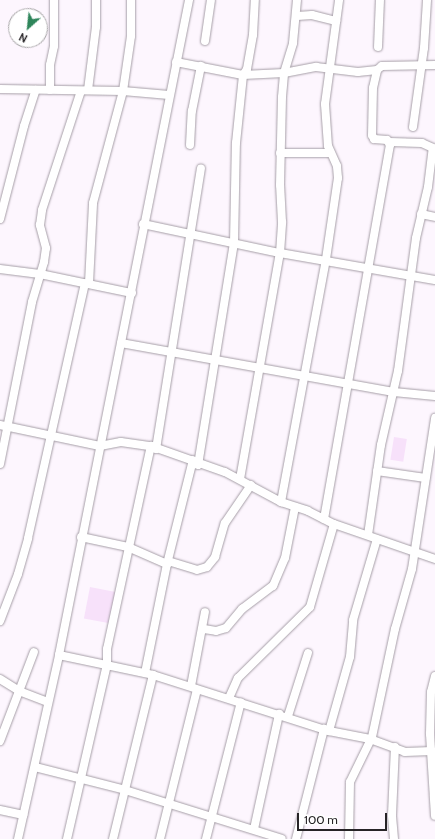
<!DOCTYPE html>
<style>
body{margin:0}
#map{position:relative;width:435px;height:839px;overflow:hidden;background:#fdf6fe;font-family:Cabin,sans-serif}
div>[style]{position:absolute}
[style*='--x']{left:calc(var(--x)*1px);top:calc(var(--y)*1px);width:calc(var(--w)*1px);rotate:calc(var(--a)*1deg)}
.green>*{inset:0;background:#f7e1fa;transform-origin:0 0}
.roads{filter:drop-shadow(0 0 1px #a69ea7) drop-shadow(0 0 1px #a69ea7)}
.minor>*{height:8px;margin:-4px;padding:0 4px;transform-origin:4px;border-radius:4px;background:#fff}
span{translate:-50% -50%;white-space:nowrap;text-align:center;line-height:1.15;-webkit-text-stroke:4px #fff;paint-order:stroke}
.north{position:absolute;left:8px;top:8px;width:40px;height:40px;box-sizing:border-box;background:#fff;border:1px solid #a9a7a9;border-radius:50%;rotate:207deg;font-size:11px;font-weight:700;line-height:16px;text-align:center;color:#272427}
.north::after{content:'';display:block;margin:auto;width:14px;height:18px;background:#2e855a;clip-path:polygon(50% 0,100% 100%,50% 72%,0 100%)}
.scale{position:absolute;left:297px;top:813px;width:90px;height:18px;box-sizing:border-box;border:2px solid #272427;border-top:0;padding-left:5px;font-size:12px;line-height:14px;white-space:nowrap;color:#272427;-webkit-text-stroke:3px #fff;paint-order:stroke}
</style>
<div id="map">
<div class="green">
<div style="left:394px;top:437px;width:13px;height:23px;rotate:9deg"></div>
<div style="left:90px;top:587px;width:26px;height:32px;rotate:11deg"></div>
</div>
<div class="roads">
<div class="minor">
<div style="--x:297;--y:16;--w:15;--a:-4"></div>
<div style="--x:312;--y:15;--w:25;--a:14"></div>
<div style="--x:205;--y:41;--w:41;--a:-81.7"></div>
<div style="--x:378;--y:47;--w:47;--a:-87.6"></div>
<div style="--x:176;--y:62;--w:68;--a:11"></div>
<div style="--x:243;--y:75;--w:41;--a:-2.8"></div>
<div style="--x:284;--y:73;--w:33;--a:-11"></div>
<div style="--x:316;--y:67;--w:42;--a:6.8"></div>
<div style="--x:358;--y:72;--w:19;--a:-6"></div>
<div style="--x:377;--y:70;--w:6;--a:-39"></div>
<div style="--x:382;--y:66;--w:53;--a:-1.1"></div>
<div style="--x:0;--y:89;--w:123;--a:0.9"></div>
<div style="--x:123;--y:91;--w:46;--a:5"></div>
<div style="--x:50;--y:90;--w:25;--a:-90"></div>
<div style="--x:50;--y:65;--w:19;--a:-78"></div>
<div style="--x:54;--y:46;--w:46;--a:-90"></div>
<div style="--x:88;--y:90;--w:64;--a:-82.8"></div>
<div style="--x:96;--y:27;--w:27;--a:-90"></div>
<div style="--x:413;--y:127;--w:80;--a:-82.1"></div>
<div style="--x:424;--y:48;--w:48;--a:-86.4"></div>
<div style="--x:190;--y:145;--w:34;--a:-87"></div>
<div style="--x:192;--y:111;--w:46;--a:-78.7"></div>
<div style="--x:280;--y:153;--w:49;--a:0"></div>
<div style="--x:421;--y:214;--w:14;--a:12"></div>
<div style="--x:0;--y:219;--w:96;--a:-75.5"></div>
<div style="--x:24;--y:126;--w:38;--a:-72"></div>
<div style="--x:143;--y:224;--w:140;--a:12"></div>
<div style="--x:280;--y:253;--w:157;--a:9.9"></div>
<div style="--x:0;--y:269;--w:40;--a:7.1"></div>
<div style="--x:40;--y:274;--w:94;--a:11.7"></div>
<div style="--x:89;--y:283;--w:80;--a:-87.1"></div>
<div style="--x:93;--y:203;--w:116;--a:-75"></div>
<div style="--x:123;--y:91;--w:56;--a:-81.7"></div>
<div style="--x:131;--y:36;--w:36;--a:-90"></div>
<div style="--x:121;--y:343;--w:277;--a:10.2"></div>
<div style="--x:394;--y:392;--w:41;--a:5.6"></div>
<div style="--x:0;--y:425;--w:102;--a:11.9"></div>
<div style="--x:100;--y:446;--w:21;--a:-11"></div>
<div style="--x:121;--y:442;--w:30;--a:8"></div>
<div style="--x:151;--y:446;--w:78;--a:19.4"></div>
<div style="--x:225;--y:472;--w:64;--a:28.2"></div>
<div style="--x:281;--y:502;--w:28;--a:18"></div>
<div style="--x:308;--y:511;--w:29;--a:27"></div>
<div style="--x:334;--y:524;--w:107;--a:19.1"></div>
<div style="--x:156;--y:449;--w:284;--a:-80.9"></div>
<div style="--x:0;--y:464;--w:165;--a:-78.8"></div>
<div style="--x:32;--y:302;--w:42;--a:-73.3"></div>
<div style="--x:44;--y:262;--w:14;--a:-82"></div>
<div style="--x:46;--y:248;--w:24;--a:-105"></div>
<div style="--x:40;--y:225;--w:15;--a:-82"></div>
<div style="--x:42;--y:210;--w:125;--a:-71.9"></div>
<div style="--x:198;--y:465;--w:225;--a:-80.8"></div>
<div style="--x:234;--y:243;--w:100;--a:-88.9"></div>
<div style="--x:236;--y:143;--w:68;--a:-84.1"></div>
<div style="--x:243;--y:75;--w:7;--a:-56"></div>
<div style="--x:247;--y:69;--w:35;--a:-80"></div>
<div style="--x:253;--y:35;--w:35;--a:-87"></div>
<div style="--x:377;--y:471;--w:49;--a:8.3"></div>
<div style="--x:240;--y:479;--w:230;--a:-80"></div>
<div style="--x:280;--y:253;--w:31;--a:-86"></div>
<div style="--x:282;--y:222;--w:37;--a:-93"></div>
<div style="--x:280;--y:185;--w:88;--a:-88.7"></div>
<div style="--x:282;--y:97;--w:24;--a:-85"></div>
<div style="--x:284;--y:73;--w:31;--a:-73"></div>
<div style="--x:293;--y:43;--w:43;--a:-84.7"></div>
<div style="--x:281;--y:502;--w:247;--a:-79.5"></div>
<div style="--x:326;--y:259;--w:82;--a:-81.6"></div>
<div style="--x:338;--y:178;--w:12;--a:-95"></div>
<div style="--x:337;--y:166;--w:22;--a:-114"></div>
<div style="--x:328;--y:146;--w:42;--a:-94.1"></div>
<div style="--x:325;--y:104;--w:105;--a:-82.3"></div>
<div style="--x:324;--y:519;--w:380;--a:-80"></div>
<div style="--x:390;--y:145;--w:6;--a:-121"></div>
<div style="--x:387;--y:140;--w:13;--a:-176"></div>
<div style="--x:374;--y:139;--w:4;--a:-117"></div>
<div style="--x:372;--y:135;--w:47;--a:-88.8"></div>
<div style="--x:373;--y:88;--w:18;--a:-77"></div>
<div style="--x:368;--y:535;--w:91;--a:-81.8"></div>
<div style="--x:381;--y:445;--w:76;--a:-77.1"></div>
<div style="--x:398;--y:371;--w:134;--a:-82.3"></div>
<div style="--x:416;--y:238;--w:52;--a:-76.8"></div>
<div style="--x:428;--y:187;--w:39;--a:-83"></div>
<div style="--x:433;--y:148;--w:12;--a:-156"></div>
<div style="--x:422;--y:143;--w:32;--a:-178"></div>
<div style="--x:81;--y:537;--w:48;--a:12"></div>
<div style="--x:128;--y:547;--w:43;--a:23.6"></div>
<div style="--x:168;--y:561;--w:30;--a:17"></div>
<div style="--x:197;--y:570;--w:10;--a:-17"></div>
<div style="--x:207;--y:567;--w:13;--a:-51"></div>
<div style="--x:215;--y:557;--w:35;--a:-74"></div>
<div style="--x:225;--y:523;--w:46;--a:-55.6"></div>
<div style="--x:0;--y:621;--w:50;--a:-69"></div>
<div style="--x:18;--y:574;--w:37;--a:-74"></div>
<div style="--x:28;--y:538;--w:261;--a:-77.4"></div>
<div style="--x:204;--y:629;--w:12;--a:9"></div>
<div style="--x:216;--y:631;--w:10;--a:-17"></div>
<div style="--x:226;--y:628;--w:25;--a:-50"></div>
<div style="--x:242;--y:609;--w:39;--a:-37"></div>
<div style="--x:273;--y:586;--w:30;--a:-67"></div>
<div style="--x:285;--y:558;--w:52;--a:-78.9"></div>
<div style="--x:59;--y:655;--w:96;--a:12"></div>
<div style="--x:153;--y:675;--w:185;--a:17.7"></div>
<div style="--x:329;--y:731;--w:42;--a:11"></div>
<div style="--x:370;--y:739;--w:37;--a:20"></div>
<div style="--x:405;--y:752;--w:27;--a:-2"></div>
<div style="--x:145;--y:673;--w:111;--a:-78.6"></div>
<div style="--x:167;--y:564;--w:107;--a:-76"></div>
<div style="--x:435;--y:676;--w:16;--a:104"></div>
<div style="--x:431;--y:692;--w:42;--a:91.4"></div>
<div style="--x:430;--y:734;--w:82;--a:86.5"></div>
<div style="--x:0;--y:679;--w:22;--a:32"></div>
<div style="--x:19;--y:691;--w:30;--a:21"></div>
<div style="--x:191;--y:686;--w:75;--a:-79.3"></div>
<div style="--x:229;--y:698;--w:22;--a:-66"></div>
<div style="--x:238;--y:678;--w:101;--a:-44.6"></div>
<div style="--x:310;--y:607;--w:86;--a:-73.9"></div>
<div style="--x:288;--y:716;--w:66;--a:-72.4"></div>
<div style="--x:329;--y:731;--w:77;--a:-74.2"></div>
<div style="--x:350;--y:657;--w:37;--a:-85"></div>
<div style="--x:353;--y:620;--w:84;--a:-73.5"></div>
<div style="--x:0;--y:741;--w:95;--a:-69.1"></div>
<div style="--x:35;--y:767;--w:93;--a:14.3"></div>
<div style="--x:125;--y:790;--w:164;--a:17.3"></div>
<div style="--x:0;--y:810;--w:24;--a:12"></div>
<div style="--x:254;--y:829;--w:118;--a:-77.7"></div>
<div style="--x:18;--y:839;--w:189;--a:-77.4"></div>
<div style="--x:59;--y:655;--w:668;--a:-78.77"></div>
<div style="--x:67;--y:839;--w:179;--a:-77.1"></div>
<div style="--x:107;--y:665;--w:16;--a:-90"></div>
<div style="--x:107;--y:649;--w:208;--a:-77.8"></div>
<div style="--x:113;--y:839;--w:169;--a:-76.3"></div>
<div style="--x:160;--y:839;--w:154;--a:-76.1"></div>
<div style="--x:206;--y:839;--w:141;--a:-75.7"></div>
<div style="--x:296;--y:839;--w:114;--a:-75.7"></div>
<div style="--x:349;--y:839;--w:57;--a:-89"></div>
<div style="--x:350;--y:782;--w:50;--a:-63.9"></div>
<div style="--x:372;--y:737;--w:110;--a:-78"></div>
<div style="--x:395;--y:629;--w:62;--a:-74.2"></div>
<div style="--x:412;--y:569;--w:153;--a:-81.3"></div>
<div style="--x:394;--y:839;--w:24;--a:-95"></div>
<div style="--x:392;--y:815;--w:68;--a:-87.5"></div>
</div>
</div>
<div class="north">N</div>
<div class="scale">100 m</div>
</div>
